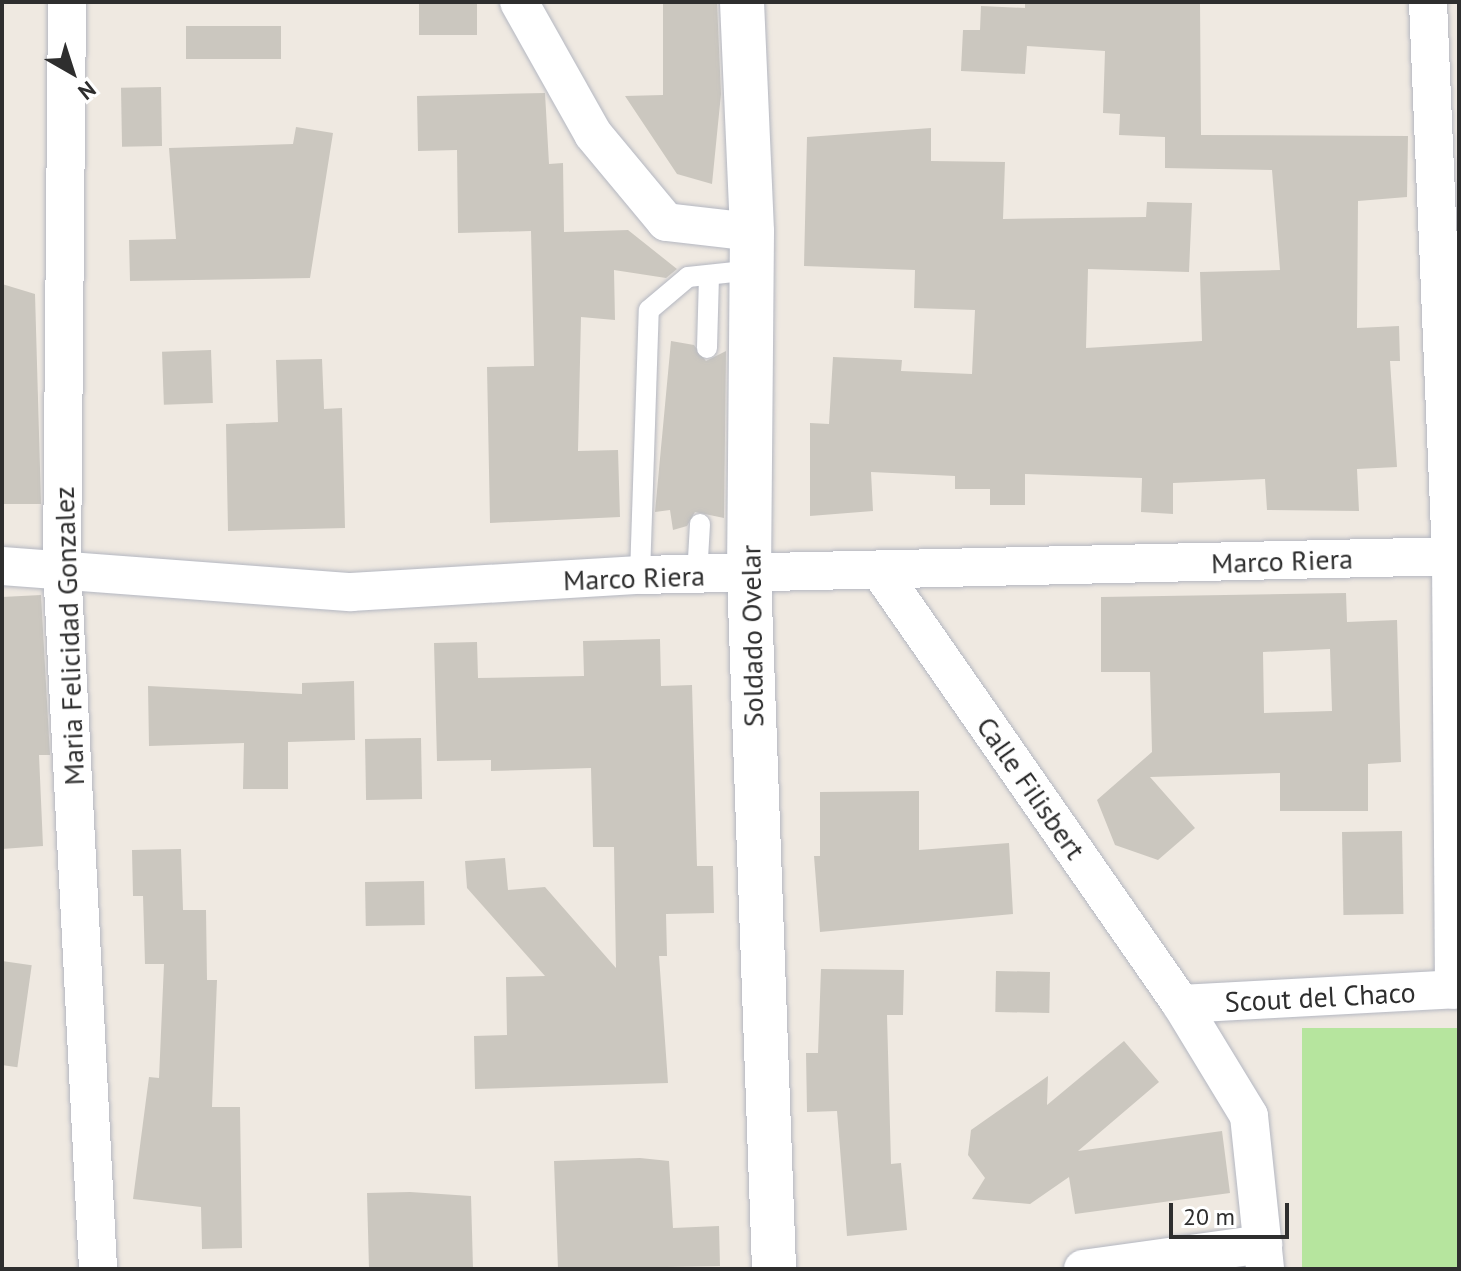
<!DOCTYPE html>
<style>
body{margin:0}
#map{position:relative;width:1461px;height:1271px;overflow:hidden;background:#efe9e1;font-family:"PT Sans",sans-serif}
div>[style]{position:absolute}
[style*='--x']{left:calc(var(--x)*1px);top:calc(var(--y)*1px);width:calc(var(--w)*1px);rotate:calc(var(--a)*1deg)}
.green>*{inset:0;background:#b6e59e;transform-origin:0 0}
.building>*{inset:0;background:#cbc7bf;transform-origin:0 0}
.roads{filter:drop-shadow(0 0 2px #b4b7c1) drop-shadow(0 0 2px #b4b7c1)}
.lane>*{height:20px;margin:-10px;padding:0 10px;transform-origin:10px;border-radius:10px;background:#fff}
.street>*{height:38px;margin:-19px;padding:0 19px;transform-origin:19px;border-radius:19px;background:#fff}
.secondary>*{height:44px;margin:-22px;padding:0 22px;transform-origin:22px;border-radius:22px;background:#fff}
span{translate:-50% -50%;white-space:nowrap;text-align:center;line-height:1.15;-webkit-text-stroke:7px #fff;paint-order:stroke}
.street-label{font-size:28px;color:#2e2e2e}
.frame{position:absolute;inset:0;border:4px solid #2e2e2e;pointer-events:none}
.north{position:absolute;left:32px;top:32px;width:80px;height:80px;-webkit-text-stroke:6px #fff;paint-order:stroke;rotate:141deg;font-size:22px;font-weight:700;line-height:32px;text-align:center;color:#2e2e2e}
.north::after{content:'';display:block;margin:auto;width:28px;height:36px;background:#2e2e2e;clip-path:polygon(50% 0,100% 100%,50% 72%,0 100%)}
.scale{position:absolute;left:1169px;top:1203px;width:120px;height:36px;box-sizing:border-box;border:4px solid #2e2e2e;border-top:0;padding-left:10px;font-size:24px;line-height:28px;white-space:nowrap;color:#2e2e2e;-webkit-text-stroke:6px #fff;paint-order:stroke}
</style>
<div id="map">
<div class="green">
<div style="left:1459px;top:1028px;width:241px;height:157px;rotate:90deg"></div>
</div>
<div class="building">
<div style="left:419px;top:2px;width:58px;height:33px"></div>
<div style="clip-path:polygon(663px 2px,717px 2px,721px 94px,712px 184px,677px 174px,625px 96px,663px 95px)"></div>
<div style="clip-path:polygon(1025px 2px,1200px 2px,1201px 135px,1408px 136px,1407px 197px,1358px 201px,1357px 328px,1399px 326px,1400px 361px,1390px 361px,1397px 467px,1357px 469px,1359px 511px,1267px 510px,1265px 479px,1173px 483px,1173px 514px,1141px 512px,1142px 478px,1025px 474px,1025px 505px,990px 505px,990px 489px,955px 489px,955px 476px,871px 472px,873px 511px,810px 516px,810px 423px,829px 424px,833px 357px,902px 360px,901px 371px,972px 374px,975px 310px,914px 308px,915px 270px,804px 266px,807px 137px,931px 128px,931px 161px,1005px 162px,1003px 219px,1146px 217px,1147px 202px,1192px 203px,1189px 272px,1088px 269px,1086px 348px,1202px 341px,1200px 272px,1280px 270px,1272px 170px,1165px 168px,1165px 137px,1119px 135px,1120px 114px,1103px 113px,1105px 51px,1027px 46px,1025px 74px,961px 71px,963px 30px,980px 30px,981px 6px,1025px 8px)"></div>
<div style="left:281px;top:26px;width:33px;height:95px;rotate:90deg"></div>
<div style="left:161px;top:87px;width:59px;height:40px;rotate:89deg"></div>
<div style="clip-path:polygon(545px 93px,549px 164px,563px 163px,564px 232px,628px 230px,677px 269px,666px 278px,614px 270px,615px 320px,581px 317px,578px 451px,618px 450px,620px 517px,490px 523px,487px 367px,534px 366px,531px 231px,458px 233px,457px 150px,418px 151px,417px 96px)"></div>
<div style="clip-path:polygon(296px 127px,333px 133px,310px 278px,130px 281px,129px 240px,176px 239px,169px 148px,293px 144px)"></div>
<div style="clip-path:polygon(2px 284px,35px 294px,41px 504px,2px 504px)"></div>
<div style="clip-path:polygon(671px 341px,694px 345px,706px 361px,726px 351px,724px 518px,695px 512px,687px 526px,673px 530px,670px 510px,655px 512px)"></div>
<div style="left:211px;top:350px;width:53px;height:49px;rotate:88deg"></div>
<div style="clip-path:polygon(322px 359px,324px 409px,342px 408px,345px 528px,228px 531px,226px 424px,278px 422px,276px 360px)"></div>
<div style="clip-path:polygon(evenodd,1346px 593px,1347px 622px,1397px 620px,1401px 762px,1368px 764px,1368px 811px,1280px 811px,1280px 773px,1150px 777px,1195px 828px,1158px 860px,1115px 845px,1097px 800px,1152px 752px,1150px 672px,1101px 672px,1101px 597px,1346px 593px,1330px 649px,1332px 711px,1264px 713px,1263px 652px,1330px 649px)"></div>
<div style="clip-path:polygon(41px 595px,50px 755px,39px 755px,43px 846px,2px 849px,2px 597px)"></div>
<div style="clip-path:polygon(660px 639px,661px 686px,692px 685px,697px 866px,713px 866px,714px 913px,666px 914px,667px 956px,659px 956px,668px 1083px,475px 1089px,474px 1036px,507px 1035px,506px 977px,545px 976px,467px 888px,465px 861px,505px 858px,508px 890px,545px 887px,616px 968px,614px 847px,593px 847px,591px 768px,491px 771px,491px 760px,437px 761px,434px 643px,477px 642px,478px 678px,584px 676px,583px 641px)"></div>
<div style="clip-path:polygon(354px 681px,355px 740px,288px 742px,288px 789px,243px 789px,244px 743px,149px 746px,148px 686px,302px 694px,302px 683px)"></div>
<div style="left:421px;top:738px;width:61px;height:56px;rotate:89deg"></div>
<div style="clip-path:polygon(919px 791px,919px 850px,1009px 843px,1013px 914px,820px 932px,814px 856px,820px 856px,820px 792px)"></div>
<div style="left:1402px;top:831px;width:83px;height:60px;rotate:89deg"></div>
<div style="clip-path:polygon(181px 849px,183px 910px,206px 910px,207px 980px,217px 980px,212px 1107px,240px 1107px,242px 1248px,202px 1249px,201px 1207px,133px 1199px,149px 1077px,159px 1078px,164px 964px,145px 964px,143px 896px,133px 896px,132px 850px)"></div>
<div style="left:424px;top:881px;width:44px;height:59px;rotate:89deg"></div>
<div style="left:2px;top:961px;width:30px;height:103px;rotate:8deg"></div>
<div style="clip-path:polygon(821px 969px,904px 970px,903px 1015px,887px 1015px,891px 1164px,901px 1163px,907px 1230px,847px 1236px,837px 1111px,807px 1112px,806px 1053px,818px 1053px)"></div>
<div style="left:996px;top:971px;width:54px;height:41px;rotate:1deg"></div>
<div style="clip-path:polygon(1124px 1041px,1159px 1082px,1078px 1151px,1222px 1131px,1230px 1193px,1075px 1214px,1069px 1177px,1030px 1204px,972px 1199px,985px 1178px,968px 1155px,971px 1130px,1048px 1076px,1047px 1105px)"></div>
<div style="clip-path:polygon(640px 1158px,669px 1161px,673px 1228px,719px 1226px,720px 1266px,558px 1269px,554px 1161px)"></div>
<div style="clip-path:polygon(410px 1192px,471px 1196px,473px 1269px,369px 1269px,367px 1193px)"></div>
</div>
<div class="roads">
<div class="lane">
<div style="--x:707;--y:348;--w:73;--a:-88.4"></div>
<div style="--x:640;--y:575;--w:265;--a:-88.1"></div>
<div style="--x:649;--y:310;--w:51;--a:-40.2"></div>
<div style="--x:688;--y:277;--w:64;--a:-6.2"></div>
<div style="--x:697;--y:576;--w:52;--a:-86.7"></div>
</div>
<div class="street">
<div style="--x:67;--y:2;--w:565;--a:90.51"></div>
<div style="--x:62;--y:567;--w:703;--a:87.06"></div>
<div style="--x:519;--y:2;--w:151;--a:60.7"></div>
<div style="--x:593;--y:134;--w:114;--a:50.3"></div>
<div style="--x:666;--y:222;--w:87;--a:6.6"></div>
<div style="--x:1428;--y:2;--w:554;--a:87.62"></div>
<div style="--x:1451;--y:556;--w:434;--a:89.6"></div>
<div style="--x:2;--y:566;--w:350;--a:4.3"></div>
<div style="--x:351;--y:592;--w:289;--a:-3.4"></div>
<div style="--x:640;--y:575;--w:819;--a:-1.33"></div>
<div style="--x:880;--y:571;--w:527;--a:55.19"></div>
<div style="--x:1181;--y:1004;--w:131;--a:58.7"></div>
<div style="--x:1249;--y:1116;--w:154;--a:84"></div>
<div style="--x:1181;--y:1004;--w:278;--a:-3.1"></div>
<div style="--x:1083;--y:1269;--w:182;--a:-7.9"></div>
</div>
<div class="secondary">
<div style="--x:742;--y:2;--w:230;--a:87.5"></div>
<div style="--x:752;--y:232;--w:344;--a:90.5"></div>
<div style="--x:749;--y:576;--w:693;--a:87.93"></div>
</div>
</div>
<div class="street-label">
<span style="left:1282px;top:561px;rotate:-2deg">Marco Riera</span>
<span style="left:634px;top:578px;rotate:-2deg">Marco Riera</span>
<span style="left:69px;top:636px;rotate:-92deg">Maria Felicidad Gonzalez</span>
<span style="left:752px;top:636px;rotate:-91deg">Soldado Ovelar</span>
<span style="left:1031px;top:788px;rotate:55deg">Calle Filisbert</span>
<span style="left:1320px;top:997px;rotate:-3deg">Scout del Chaco</span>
</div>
<div class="frame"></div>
<div class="north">N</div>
<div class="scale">20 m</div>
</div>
